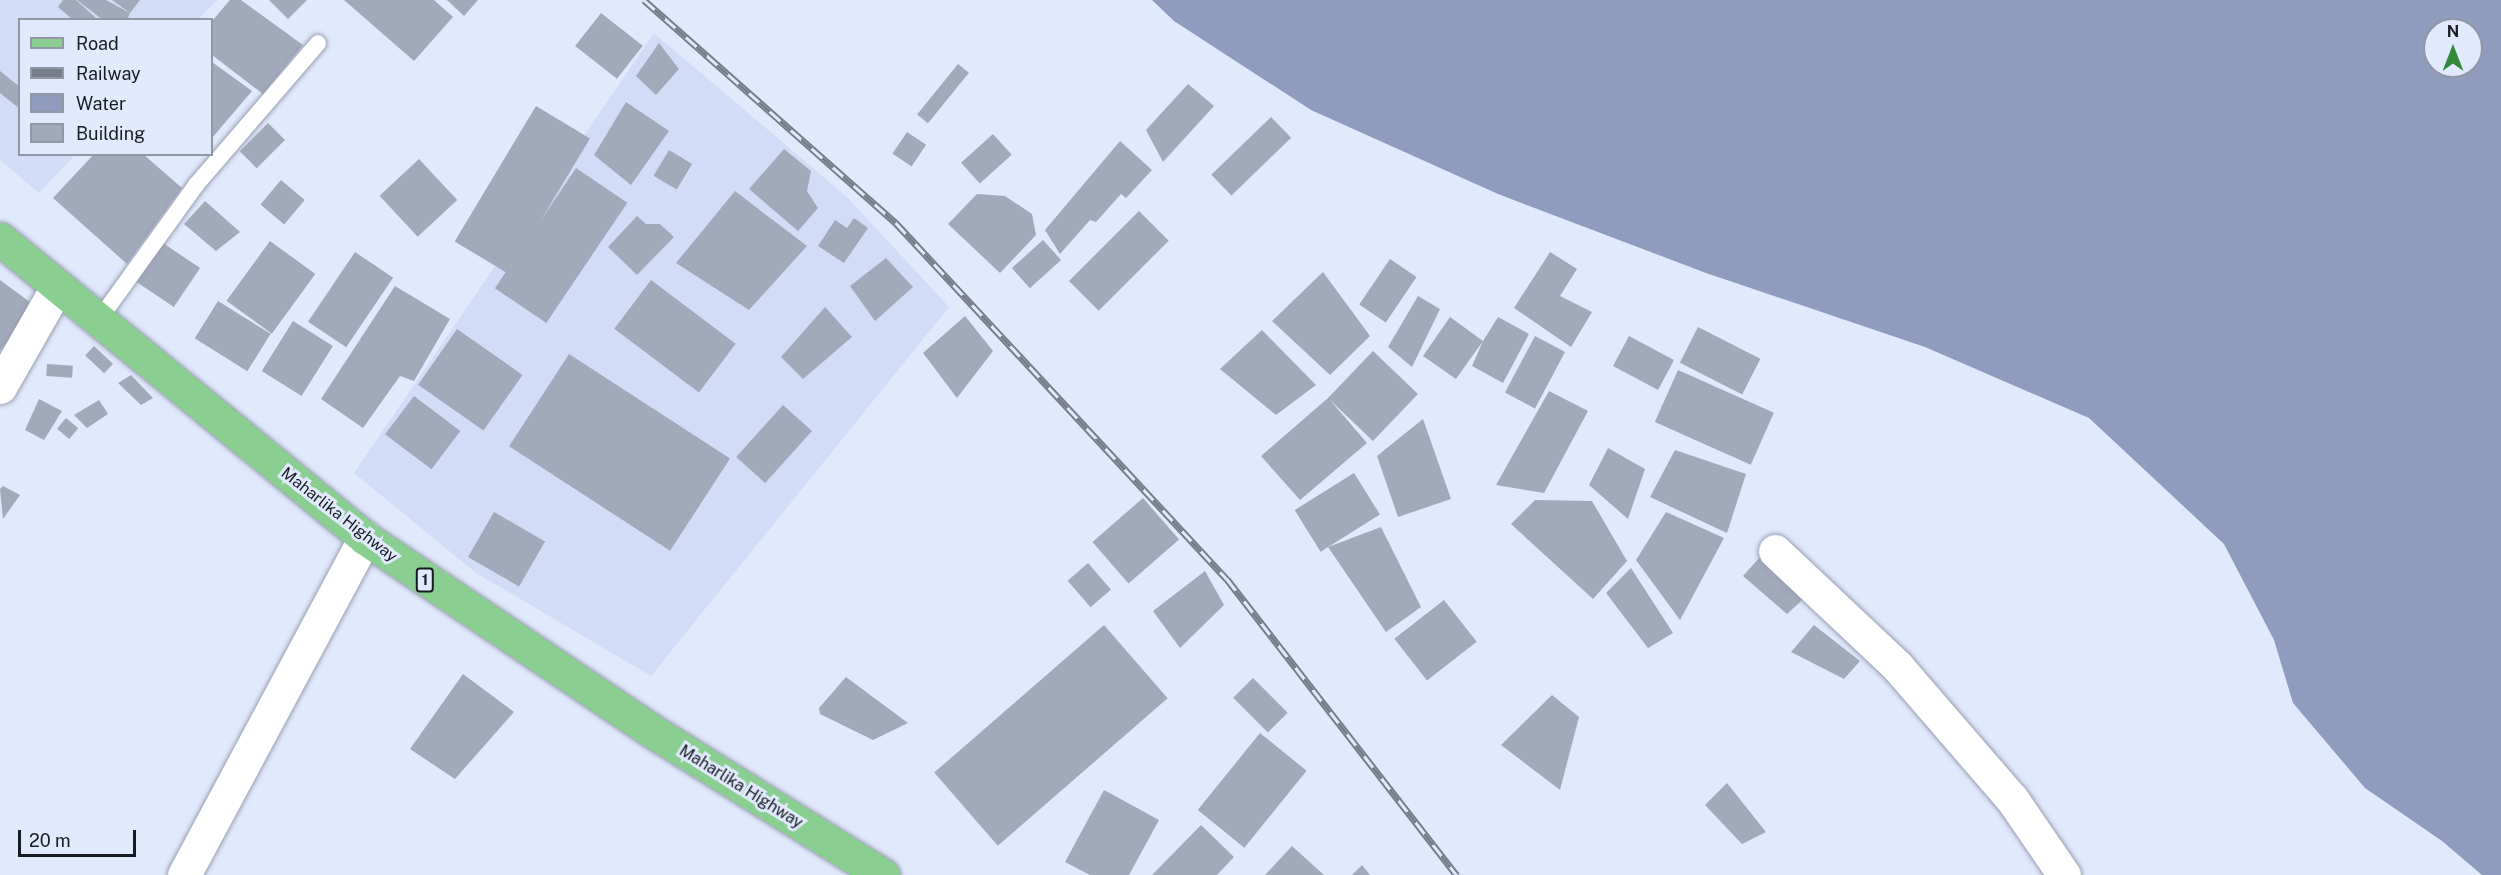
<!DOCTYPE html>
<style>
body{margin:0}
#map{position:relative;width:2501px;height:875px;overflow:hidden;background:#e1e9fc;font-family:"Public Sans",sans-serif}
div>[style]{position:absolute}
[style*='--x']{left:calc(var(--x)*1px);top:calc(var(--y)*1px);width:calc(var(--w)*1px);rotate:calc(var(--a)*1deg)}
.built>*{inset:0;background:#d2dcf6}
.water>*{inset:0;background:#8f9cbe}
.building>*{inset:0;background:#a2a9bb;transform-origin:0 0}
.roads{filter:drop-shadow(0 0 2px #979eb0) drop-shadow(0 0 2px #979eb0)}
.lane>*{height:16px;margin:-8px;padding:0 8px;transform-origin:8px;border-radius:8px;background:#fff}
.street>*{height:33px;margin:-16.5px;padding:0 16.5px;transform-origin:16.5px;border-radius:16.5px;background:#fff}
.primary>*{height:33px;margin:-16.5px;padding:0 16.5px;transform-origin:16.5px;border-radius:16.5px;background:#8bce91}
.rail>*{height:7px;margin-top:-3.5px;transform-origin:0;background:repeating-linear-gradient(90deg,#e1e9fc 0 14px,#787d8a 0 28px);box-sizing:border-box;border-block:2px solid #787d8a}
span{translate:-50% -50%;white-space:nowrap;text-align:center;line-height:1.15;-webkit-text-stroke:6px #e1e9fc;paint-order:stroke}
.shield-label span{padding:2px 4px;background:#e1e9fc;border:2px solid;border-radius:4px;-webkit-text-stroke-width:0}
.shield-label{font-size:15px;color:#191b22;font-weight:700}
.street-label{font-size:16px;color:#191b22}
.legend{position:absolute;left:18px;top:18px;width:195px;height:138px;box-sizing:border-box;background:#e1e9fc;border:2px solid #9197a5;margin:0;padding:8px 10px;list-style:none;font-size:18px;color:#191b22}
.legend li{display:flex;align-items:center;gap:12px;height:30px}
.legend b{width:30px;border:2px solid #9197a5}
.north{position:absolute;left:2423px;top:18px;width:60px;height:60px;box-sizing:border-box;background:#e1e9fc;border:2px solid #9197a5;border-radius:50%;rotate:0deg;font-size:16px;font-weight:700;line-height:24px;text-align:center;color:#191b22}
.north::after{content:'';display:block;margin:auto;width:21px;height:27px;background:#318939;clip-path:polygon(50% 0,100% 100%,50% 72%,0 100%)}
.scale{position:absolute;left:18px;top:830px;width:118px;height:27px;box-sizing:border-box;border:3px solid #191b22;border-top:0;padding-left:8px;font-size:18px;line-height:21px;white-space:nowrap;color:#191b22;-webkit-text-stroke:4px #e1e9fc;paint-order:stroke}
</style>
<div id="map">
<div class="built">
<div style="clip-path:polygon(0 0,217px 0,199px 19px,20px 20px,20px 154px,75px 155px,39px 193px,0 160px)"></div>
<div style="clip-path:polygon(654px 33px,847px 197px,949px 307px,651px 676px,476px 573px,354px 473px)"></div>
</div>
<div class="water">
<div style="clip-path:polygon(evenodd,1152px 0,2501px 0,2501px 875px,2482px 875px,2442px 841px,2365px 788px,2293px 703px,2274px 640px,2224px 544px,2089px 418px,1925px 347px,1706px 273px,1498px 194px,1311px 110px,1174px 21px,1152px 0,2435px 30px,2471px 30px,2471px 66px,2435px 66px,2435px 30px)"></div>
</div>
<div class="building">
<div style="clip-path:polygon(63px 0,76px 0,98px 20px,73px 20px,58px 7px)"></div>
<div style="clip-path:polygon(77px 0,106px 0,130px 13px,127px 20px,103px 20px)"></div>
<div style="clip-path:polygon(112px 0,140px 0,130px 13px)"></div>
<div style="clip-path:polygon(230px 0,241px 0,303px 45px,263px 94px,212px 55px,212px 21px)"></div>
<div style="clip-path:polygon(269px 0,307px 0,288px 19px)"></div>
<div style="clip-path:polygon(344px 0,434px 0,453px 17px,414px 61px)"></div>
<div style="clip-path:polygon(447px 0,478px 0,464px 16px)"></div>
<div style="left:601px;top:13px;width:53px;height:42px;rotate:38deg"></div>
<div style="clip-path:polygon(659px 43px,679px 69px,656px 95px,636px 76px)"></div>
<div style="clip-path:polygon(212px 62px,252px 91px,212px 138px)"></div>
<div style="left:958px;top:64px;width:14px;height:65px;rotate:39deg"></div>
<div style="clip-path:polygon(0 71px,20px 87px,20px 109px,0 93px)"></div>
<div style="clip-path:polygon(1188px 84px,1214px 106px,1163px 162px,1146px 130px)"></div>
<div style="clip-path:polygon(626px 102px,669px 131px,631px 185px,594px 155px)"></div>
<div style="left:536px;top:106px;width:63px;height:158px;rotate:31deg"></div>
<div style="left:1271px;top:117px;width:29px;height:83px;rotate:46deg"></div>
<div style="left:268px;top:123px;width:24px;height:40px;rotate:45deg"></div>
<div style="left:907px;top:132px;width:23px;height:26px;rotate:34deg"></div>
<div style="left:993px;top:134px;width:28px;height:43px;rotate:48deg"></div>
<div style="clip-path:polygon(1120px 141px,1152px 170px,1126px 198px,1121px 194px,1096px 222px,1090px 220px,1060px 254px,1045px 230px)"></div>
<div style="clip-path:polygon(784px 149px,811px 171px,807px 191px,818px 208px,798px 231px,749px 189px)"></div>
<div style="left:669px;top:150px;width:27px;height:30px;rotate:31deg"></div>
<div style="clip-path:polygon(94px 154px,143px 154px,182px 188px,127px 264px,53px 198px)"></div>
<div style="left:419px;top:159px;width:56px;height:54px;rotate:47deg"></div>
<div style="left:576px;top:168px;width:62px;height:145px;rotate:34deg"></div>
<div style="left:281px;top:180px;width:31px;height:32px;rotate:40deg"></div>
<div style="clip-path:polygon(735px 191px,807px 246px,749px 310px,676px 263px)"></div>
<div style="clip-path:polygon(977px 194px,1005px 196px,1032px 214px,1036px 235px,1000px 273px,948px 224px)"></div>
<div style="clip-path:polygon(205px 201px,240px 232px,216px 251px,184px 224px)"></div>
<div style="left:1139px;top:211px;width:42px;height:99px;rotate:45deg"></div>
<div style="clip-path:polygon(637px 216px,646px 224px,660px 224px,674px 237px,637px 275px,608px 247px)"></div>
<div style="clip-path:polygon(854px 218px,868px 228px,844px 263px,818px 246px,835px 220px,847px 228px)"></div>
<div style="left:157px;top:239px;width:52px;height:47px;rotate:34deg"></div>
<div style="left:1043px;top:240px;width:27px;height:42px;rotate:48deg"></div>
<div style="left:270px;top:241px;width:56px;height:74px;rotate:36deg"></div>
<div style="left:355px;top:252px;width:46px;height:84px;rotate:34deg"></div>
<div style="clip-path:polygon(1550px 252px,1577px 269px,1560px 296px,1592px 312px,1571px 347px,1514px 308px)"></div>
<div style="clip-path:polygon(886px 258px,913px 287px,875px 321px,850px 286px)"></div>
<div style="left:1390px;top:259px;width:32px;height:55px;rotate:34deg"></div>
<div style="clip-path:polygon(1323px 272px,1370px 336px,1330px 375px,1272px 321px)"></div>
<div style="clip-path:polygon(0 280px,38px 308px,0 351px)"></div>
<div style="left:651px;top:280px;width:106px;height:61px;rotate:37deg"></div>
<div style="clip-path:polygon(395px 286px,450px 319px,414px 381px,400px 376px,363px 428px,321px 399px)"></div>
<div style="clip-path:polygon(1418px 296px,1440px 309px,1412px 367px,1388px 347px)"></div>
<div style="left:218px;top:301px;width:62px;height:44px;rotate:32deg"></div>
<div style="clip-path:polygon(825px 307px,852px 337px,803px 379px,781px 357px)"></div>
<div style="clip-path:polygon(965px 316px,993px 351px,957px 398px,923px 353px)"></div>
<div style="clip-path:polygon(1450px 317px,1483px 341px,1498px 317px,1529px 334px,1503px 383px,1472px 366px,1483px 341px,1456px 379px,1423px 356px)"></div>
<div style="left:293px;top:321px;width:47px;height:59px;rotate:32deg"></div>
<div style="left:1698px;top:327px;width:70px;height:40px;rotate:27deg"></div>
<div style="left:457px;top:329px;width:80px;height:68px;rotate:35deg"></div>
<div style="clip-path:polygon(1262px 330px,1316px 385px,1276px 415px,1220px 369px)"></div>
<div style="left:1535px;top:336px;width:34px;height:64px;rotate:28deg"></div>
<div style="left:1629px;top:336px;width:51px;height:34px;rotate:28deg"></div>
<div style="left:94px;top:346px;width:26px;height:13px;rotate:43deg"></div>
<div style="clip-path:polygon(1373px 351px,1418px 394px,1373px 441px,1330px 400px,1367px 443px,1300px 500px,1261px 456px,1328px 398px)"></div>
<div style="left:569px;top:354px;width:192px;height:110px;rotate:33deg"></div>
<div style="left:47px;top:364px;width:26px;height:12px;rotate:4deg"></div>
<div style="left:1678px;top:370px;width:105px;height:57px;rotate:24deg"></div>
<div style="clip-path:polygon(131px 375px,153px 398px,141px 405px,118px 383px)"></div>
<div style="clip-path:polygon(1549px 391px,1588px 411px,1544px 493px,1496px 485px)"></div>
<div style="left:414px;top:396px;width:58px;height:48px;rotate:37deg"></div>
<div style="clip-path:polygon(39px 399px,62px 411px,44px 440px,25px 430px)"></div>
<div style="clip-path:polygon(99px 400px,108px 414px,87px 428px,74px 415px)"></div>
<div style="left:783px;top:405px;width:39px;height:70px;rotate:42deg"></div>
<div style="left:66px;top:418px;width:16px;height:14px;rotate:40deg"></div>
<div style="clip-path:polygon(1423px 419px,1451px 499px,1398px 517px,1377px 456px)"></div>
<div style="clip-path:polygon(1608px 448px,1645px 469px,1628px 519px,1589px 485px)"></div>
<div style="clip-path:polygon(1675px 450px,1746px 474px,1727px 533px,1650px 497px)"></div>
<div style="left:1354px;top:473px;width:49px;height:70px;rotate:58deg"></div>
<div style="clip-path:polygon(3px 486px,20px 495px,3px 519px,0 489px)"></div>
<div style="left:1143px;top:498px;width:55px;height:67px;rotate:49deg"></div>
<div style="clip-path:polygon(1535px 500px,1592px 501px,1627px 561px,1593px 599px,1511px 524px)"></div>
<div style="left:494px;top:512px;width:59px;height:52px;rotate:30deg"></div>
<div style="clip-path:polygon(1666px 512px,1724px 538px,1680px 620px,1636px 560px)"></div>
<div style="clip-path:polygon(1381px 527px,1421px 607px,1386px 632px,1328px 547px)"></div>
<div style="clip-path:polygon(1769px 547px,1811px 592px,1787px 614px,1743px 576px)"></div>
<div style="left:1088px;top:563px;width:35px;height:27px;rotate:49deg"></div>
<div style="clip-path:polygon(1631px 568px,1673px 633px,1648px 648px,1606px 593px)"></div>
<div style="clip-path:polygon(1205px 571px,1224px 605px,1180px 648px,1153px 611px)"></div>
<div style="left:1444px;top:600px;width:53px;height:63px;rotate:52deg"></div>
<div style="left:1104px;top:625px;width:97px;height:225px;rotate:49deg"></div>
<div style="clip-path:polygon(1814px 625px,1860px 661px,1844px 679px,1791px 652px)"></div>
<div style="clip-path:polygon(463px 674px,514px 712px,455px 779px,410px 749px)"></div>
<div style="clip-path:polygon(846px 677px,908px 723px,873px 740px,820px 714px,819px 708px)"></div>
<div style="left:1253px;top:678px;width:49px;height:28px;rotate:45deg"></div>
<div style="clip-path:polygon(1552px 695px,1579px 717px,1560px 790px,1501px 745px)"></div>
<div style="left:1260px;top:733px;width:60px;height:99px;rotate:39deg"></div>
<div style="clip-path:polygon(1727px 783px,1766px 832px,1742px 844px,1705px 805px)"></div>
<div style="clip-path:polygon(1104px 790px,1159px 820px,1129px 875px,1090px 875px,1065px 862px)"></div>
<div style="clip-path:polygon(1201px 825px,1234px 857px,1217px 875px,1152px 875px)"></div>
<div style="clip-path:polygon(1292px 846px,1324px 875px,1265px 875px)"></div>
<div style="clip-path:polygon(1362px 865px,1370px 875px,1352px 875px)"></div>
</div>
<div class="roads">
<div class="lane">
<div style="--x:98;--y:321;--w:168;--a:-54.2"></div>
<div style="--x:196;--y:185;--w:187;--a:-49.3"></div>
</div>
<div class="street">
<div style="--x:0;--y:387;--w:115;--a:-60.3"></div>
<div style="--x:1775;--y:551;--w:168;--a:43.3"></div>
<div style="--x:1897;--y:666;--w:176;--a:49.2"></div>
<div style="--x:2012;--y:799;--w:92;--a:55.6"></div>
<div style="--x:184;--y:875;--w:383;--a:-61.8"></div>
</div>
<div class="primary">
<div style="--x:0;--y:239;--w:472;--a:39.3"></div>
<div style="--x:365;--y:538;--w:342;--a:33.9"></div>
<div style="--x:649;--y:729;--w:276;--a:32"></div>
</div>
</div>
<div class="rail">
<div style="--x:644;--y:0;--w:337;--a:41.5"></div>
<div style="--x:896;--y:223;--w:486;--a:47.1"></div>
<div style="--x:1227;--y:579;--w:375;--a:52.2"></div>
</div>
<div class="shield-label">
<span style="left:425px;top:580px">1</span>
</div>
<div class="street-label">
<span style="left:339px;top:515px;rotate:38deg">Maharlika Highway</span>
<span style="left:741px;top:787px;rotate:32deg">Maharlika Highway</span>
</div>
<ul class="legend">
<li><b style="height:8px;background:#8bce91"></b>Road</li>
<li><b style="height:8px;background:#787d8a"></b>Railway</li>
<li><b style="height:16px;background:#8f9cbe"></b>Water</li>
<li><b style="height:16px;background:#a2a9bb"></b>Building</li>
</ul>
<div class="north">N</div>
<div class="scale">20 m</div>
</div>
